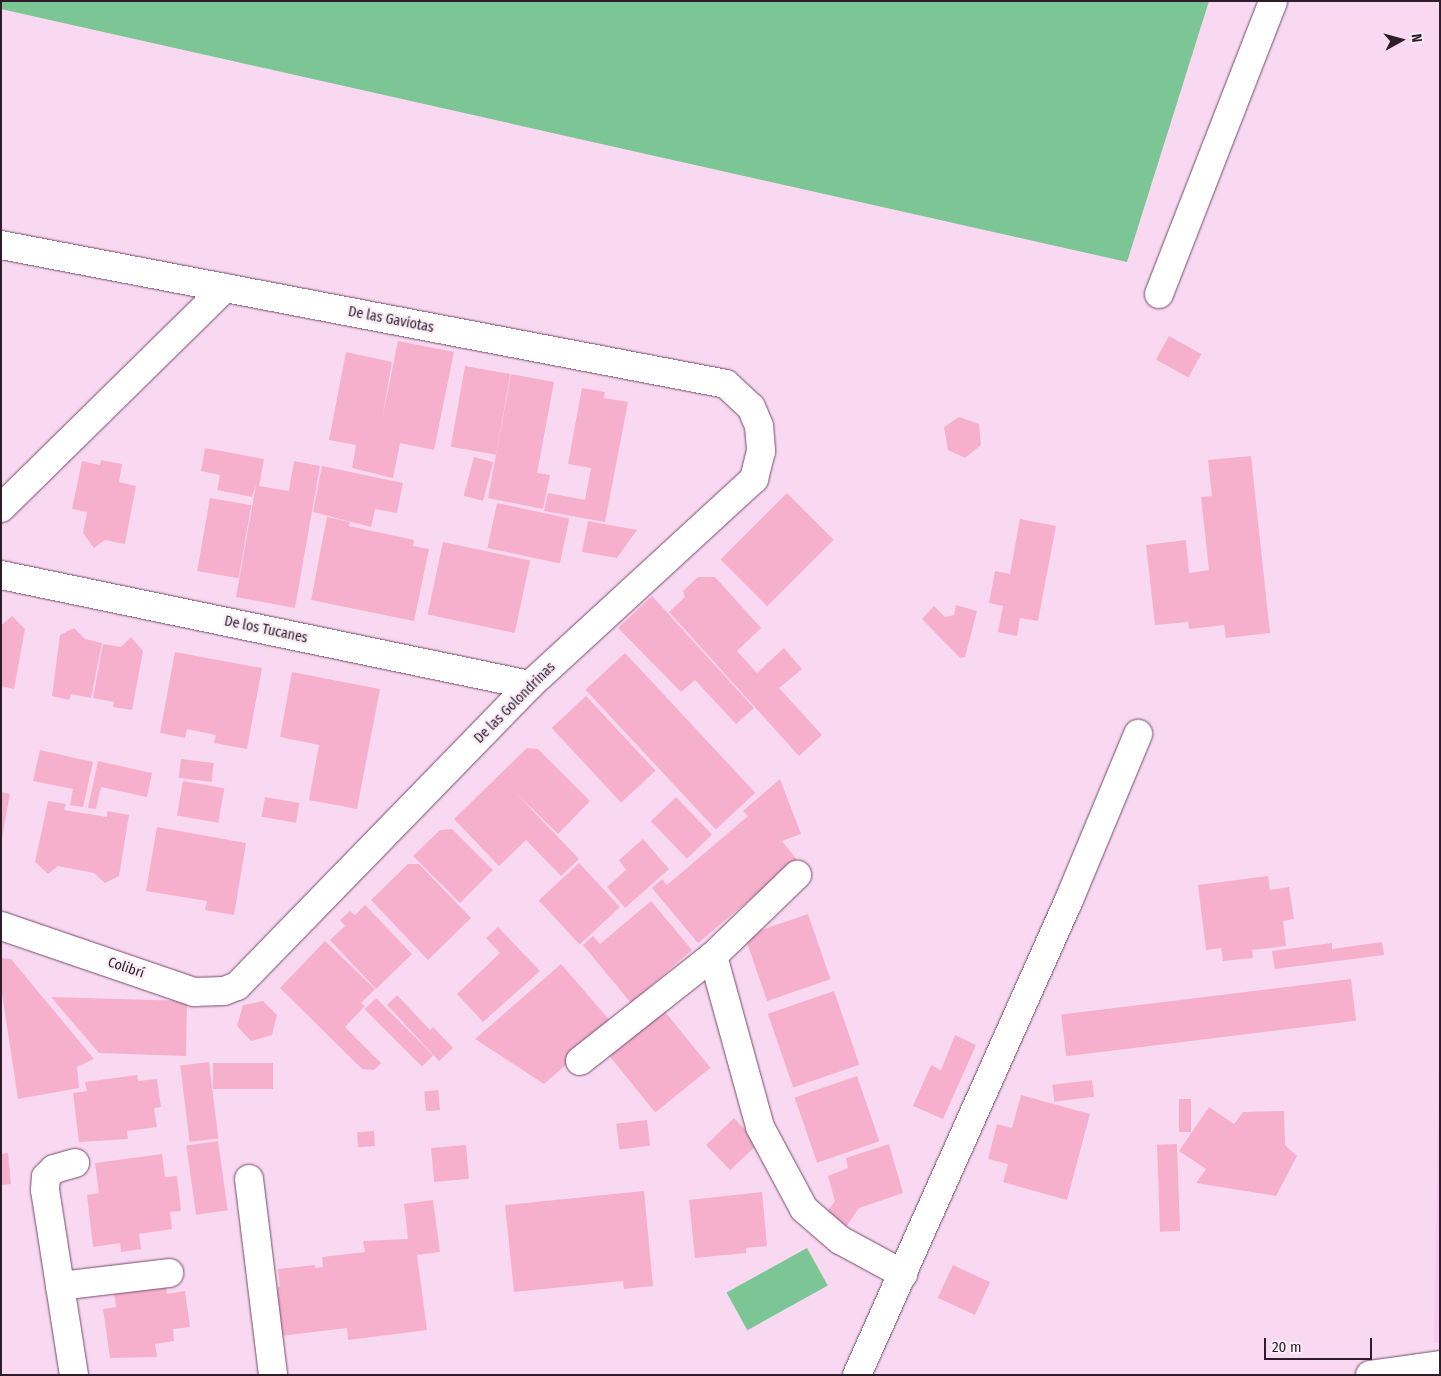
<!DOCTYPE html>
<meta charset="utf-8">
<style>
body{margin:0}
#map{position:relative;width:1441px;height:1376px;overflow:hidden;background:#f9d9f1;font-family:"Fira Sans Condensed",sans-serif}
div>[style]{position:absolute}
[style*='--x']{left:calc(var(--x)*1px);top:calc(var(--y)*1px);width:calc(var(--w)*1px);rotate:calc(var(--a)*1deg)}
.built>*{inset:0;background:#f9caef}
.green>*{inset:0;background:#7cc594;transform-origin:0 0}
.building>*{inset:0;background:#f6b0cc;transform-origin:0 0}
.roads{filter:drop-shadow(0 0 1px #774a6e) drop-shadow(0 0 1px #774a6e)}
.minor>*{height:28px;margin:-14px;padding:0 14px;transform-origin:14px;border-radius:14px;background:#fff}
span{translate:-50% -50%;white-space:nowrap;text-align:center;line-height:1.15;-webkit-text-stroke:4.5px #f8edf6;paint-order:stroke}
.street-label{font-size:14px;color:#2f1c2b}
.frame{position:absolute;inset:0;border:2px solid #2f1c2b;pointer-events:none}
.north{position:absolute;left:1376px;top:15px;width:50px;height:50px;-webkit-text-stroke:4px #f8edf6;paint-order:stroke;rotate:83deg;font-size:14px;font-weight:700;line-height:20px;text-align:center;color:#2f1c2b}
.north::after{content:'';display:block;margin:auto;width:18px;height:22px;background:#2f1c2b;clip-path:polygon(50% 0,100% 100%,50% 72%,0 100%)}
.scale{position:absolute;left:1264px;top:1338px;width:108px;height:22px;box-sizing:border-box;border:2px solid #2f1c2b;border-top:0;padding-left:6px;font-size:15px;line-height:18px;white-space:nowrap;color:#2f1c2b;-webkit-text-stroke:4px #f8edf6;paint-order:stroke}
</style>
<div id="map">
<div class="built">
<div style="clip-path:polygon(1440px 988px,1440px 1343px,1434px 1343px)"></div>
</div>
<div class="green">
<div style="clip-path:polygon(1px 1px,1209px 1px,1127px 262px,1px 9px)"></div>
<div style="left:807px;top:1248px;width:43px;height:92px;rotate:61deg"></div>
</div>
<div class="building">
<div style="left:1169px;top:336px;width:37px;height:27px;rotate:29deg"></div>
<div style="clip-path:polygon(398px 341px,454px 352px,434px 450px,400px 443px,393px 478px,352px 468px,356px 445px,329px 440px,346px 352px,392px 362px,382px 419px)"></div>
<div style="left:465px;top:366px;width:46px;height:82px;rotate:10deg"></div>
<div style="clip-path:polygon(511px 374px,554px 382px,537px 473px,550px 475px,543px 509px,488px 498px)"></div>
<div style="clip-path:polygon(582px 388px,605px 392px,604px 398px,628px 402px,605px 522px,544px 511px,548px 493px,585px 500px,591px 468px,568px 464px)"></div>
<div style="clip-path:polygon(959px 417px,979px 424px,981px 445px,965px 458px,948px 450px,944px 427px)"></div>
<div style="clip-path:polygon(205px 448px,264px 459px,259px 486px,289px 491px,294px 461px,320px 466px,295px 608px,236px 597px,256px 485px,252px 497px,217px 490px,220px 475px,201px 471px)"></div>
<div style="clip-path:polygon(1251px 456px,1270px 633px,1226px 638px,1224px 625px,1189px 629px,1188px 622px,1155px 625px,1146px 545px,1186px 540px,1189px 573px,1209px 570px,1201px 497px,1212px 496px,1208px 460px)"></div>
<div style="left:474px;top:457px;width:20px;height:40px;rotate:15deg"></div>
<div style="clip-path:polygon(101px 460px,122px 464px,119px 482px,136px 486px,125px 544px,105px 540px,94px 548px,83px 533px,87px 512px,72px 509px,82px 461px,100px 465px)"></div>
<div style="clip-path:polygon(322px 466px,403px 483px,397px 513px,375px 509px,371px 527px,313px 512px)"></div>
<div style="left:787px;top:493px;width:66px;height:94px;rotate:45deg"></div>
<div style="left:210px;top:498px;width:42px;height:74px;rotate:10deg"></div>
<div style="left:497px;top:503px;width:74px;height:46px;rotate:12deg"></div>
<div style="clip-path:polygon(327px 517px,350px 522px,349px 526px,414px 540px,413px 546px,429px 549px,414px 621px,311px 600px)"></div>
<div style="clip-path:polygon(1020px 519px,1056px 526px,1038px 621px,1020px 618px,1017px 636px,998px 632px,1003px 606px,989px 603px,995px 571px,1010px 574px)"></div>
<div style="clip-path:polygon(588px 521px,637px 530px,617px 558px,582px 552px)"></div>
<div style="left:443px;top:542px;width:89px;height:74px;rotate:12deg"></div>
<div style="clip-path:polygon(698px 577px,715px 577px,761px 628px,737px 651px,757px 673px,784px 648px,802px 669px,779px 688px,822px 735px,799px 756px,669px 612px,685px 597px,683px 591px)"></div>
<div style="clip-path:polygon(652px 596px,754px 708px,736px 724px,695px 680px,681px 692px,618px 628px)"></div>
<div style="clip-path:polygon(956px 605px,977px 611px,965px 657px,960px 658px,922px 619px,934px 606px,945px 617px,954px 615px)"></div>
<div style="clip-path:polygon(12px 616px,25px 629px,14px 689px,1px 686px,1px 625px)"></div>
<div style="clip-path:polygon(74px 628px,85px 639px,102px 643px,91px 698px,71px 694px,69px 700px,52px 696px,60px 635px)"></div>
<div style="clip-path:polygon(131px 637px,143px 651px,132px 710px,113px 707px,114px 702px,93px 698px,103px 644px,121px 647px)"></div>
<div style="clip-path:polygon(175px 652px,262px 668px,247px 749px,214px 743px,216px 735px,187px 729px,185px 738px,160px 733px)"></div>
<div style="left:625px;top:653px;width:191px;height:54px;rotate:47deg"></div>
<div style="clip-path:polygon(292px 672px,380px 689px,357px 809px,309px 800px,319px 745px,280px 737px)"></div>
<div style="left:586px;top:696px;width:102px;height:47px;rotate:47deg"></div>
<div style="clip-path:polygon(527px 748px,538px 749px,590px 801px,558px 834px,516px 793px,579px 859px,561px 876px,526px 840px,499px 866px,454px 819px)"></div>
<div style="clip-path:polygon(40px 750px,93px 762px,83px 807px,70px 805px,73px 789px,33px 781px)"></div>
<div style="left:181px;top:759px;width:33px;height:19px;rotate:7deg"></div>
<div style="clip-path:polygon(98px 761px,152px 773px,147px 797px,101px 787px,96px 809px,88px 808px)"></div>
<div style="clip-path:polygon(780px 779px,801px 834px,782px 841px,797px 860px,698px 943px,652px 888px,662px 879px,667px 885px,748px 816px,743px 811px)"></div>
<div style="left:183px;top:781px;width:42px;height:35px;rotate:10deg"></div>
<div style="clip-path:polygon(1px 792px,10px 794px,2px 837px,1px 837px)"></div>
<div style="left:265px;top:797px;width:35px;height:20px;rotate:10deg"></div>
<div style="left:676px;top:797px;width:52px;height:35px;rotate:46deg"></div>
<div style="clip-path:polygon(48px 801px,66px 804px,64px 810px,107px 817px,107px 811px,129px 815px,119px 876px,105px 883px,94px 873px,58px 866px,48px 874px,35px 862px)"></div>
<div style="clip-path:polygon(157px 827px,246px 843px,234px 915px,205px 910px,207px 901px,146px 891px)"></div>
<div style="clip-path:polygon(452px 829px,493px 870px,460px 903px,413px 856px,440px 830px)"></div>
<div style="clip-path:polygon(643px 839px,669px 869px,625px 908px,607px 887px,626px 870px,619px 860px)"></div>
<div style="left:579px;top:863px;width:60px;height:55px;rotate:47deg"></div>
<div style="clip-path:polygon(408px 864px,419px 864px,471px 918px,428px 960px,371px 900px)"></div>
<div style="clip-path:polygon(1268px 876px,1270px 890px,1289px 887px,1294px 919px,1283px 921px,1286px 946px,1252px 950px,1253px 958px,1223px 961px,1221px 948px,1206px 950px,1198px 885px)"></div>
<div style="clip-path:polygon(651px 901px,692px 950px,631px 1003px,583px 945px,593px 936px,600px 944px)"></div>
<div style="clip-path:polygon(365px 905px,412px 954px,376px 989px,330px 940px,345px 926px,340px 920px,350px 911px,355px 915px)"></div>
<div style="left:808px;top:914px;width:69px;height:67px;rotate:71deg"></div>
<div style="clip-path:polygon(498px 927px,540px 971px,483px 1022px,457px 994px,500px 953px,486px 938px)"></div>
<div style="clip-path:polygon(325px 941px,375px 989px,361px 1003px,365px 1006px,345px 1027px,381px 1063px,374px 1070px,362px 1069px,280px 988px)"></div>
<div style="clip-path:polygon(1382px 942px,1384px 955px,1275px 969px,1272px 951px,1332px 943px,1332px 949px)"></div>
<div style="clip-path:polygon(1px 958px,11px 959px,94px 1059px,77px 1067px,79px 1088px,18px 1099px,1px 987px)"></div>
<div style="clip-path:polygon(561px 964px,613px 1024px,544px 1084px,475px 1039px)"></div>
<div style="left:1351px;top:979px;width:42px;height:292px;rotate:83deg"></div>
<div style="left:834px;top:991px;width:78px;height:70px;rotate:71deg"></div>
<div style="clip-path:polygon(397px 995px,430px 1030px,433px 1027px,453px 1048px,439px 1061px,387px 1005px)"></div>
<div style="clip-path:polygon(51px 997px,187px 1001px,186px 1056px,99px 1053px)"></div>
<div style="left:376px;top:998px;width:81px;height:16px;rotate:45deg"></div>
<div style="clip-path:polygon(263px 1001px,277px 1015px,272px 1035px,251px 1041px,237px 1026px,243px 1005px)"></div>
<div style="left:662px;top:1008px;width:77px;height:71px;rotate:51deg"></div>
<div style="clip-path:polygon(955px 1035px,976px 1045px,943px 1119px,913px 1106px,931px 1065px,941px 1070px)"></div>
<div style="left:209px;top:1062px;width:77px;height:29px;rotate:83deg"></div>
<div style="left:273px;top:1063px;width:26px;height:60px;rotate:90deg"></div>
<div style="clip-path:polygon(137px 1075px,138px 1081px,157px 1079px,161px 1107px,154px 1108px,157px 1127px,127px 1131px,128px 1139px,79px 1142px,73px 1093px,87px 1091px,85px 1082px)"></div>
<div style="left:857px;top:1076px;width:69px;height:66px;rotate:71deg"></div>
<div style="left:1092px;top:1080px;width:17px;height:40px;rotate:83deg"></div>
<div style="left:438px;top:1090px;width:20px;height:14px;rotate:84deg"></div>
<div style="clip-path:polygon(1021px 1095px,1090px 1114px,1067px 1200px,1003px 1182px,1008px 1164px,988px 1159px,997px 1124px,1012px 1128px)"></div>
<div style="left:1179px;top:1099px;width:12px;height:33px"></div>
<div style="clip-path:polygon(1209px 1107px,1234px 1124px,1243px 1112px,1284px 1111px,1285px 1145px,1297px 1156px,1276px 1196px,1196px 1183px,1206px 1169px,1179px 1151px)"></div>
<div style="left:734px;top:1118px;width:35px;height:39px;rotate:46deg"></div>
<div style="left:647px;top:1120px;width:26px;height:31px;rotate:83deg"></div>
<div style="left:374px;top:1131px;width:15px;height:17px;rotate:86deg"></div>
<div style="left:218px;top:1141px;width:70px;height:32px;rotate:82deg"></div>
<div style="clip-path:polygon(889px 1144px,903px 1193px,859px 1208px,839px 1237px,821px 1220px,835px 1201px,828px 1176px,848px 1168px,846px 1158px)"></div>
<div style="left:1177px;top:1144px;width:87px;height:20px;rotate:88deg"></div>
<div style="left:466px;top:1145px;width:34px;height:35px;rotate:85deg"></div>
<div style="clip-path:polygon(8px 1153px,11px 1184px,1px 1185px,1px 1154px)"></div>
<div style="clip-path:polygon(162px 1154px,165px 1177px,177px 1176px,181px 1211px,170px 1212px,172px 1229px,139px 1234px,141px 1249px,121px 1252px,120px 1243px,93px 1247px,87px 1195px,99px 1193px,95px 1163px)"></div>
<div style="clip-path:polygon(644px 1191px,653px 1286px,624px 1289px,623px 1281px,514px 1292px,505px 1205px)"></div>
<div style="clip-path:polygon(762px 1192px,767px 1246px,746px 1248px,746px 1253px,695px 1258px,689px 1200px)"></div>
<div style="clip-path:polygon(433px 1200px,440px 1252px,417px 1255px,427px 1330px,348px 1340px,347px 1328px,272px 1337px,266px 1289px,280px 1287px,278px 1269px,315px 1265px,315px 1268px,323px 1267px,322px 1257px,365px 1252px,363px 1241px,408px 1239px,404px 1204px)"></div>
<div style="left:953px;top:1265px;width:41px;height:36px;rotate:25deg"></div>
<div style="clip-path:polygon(166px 1287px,167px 1294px,185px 1291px,190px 1327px,173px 1329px,174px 1341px,155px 1344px,157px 1357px,110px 1358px,103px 1309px,116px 1307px,114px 1294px)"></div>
</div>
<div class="roads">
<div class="minor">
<div style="--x:1;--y:245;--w:738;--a:10.85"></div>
<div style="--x:726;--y:384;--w:34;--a:43"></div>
<div style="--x:751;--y:407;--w:21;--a:67"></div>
<div style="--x:759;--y:426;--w:25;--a:85"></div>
<div style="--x:761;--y:451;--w:29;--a:104"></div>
<div style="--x:754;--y:479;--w:304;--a:137.4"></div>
<div style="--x:530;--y:685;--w:420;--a:134.2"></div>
<div style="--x:237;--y:986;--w:14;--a:159"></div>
<div style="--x:224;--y:991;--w:30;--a:178"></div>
<div style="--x:194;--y:992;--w:204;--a:-161.1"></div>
<div style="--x:1159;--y:294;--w:314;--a:-68.7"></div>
<div style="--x:1;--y:508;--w:314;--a:-44.5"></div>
<div style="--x:1;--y:575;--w:540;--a:11.75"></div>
<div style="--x:713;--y:956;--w:177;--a:74.6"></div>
<div style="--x:760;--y:1127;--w:93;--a:61.8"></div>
<div style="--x:804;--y:1209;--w:48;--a:40.7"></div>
<div style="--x:840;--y:1240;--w:72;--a:28.4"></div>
<div style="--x:580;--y:1061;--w:169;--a:-38.3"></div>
<div style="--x:713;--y:956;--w:117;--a:-44"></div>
<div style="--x:249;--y:1179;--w:197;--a:83"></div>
<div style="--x:60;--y:1286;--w:110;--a:-6.8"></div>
<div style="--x:74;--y:1375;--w:187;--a:-98.9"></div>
<div style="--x:45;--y:1190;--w:13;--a:-86"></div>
<div style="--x:46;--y:1177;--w:11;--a:-45"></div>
<div style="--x:54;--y:1169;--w:22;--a:-16"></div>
<div style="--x:857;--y:1375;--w:520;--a:-65.95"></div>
<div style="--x:1069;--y:900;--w:180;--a:-67.4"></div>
<div style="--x:1370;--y:1375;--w:71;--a:-8.1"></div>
</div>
</div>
<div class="street-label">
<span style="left:391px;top:320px;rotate:11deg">De las Gaviotas</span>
<span style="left:266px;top:630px;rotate:12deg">De los Tucanes</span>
<span style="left:515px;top:703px;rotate:-45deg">De las Golondrinas</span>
<span style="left:126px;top:968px;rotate:19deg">Colibrí</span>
</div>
<div class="frame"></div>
<div class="north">N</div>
<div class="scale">20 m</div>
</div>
